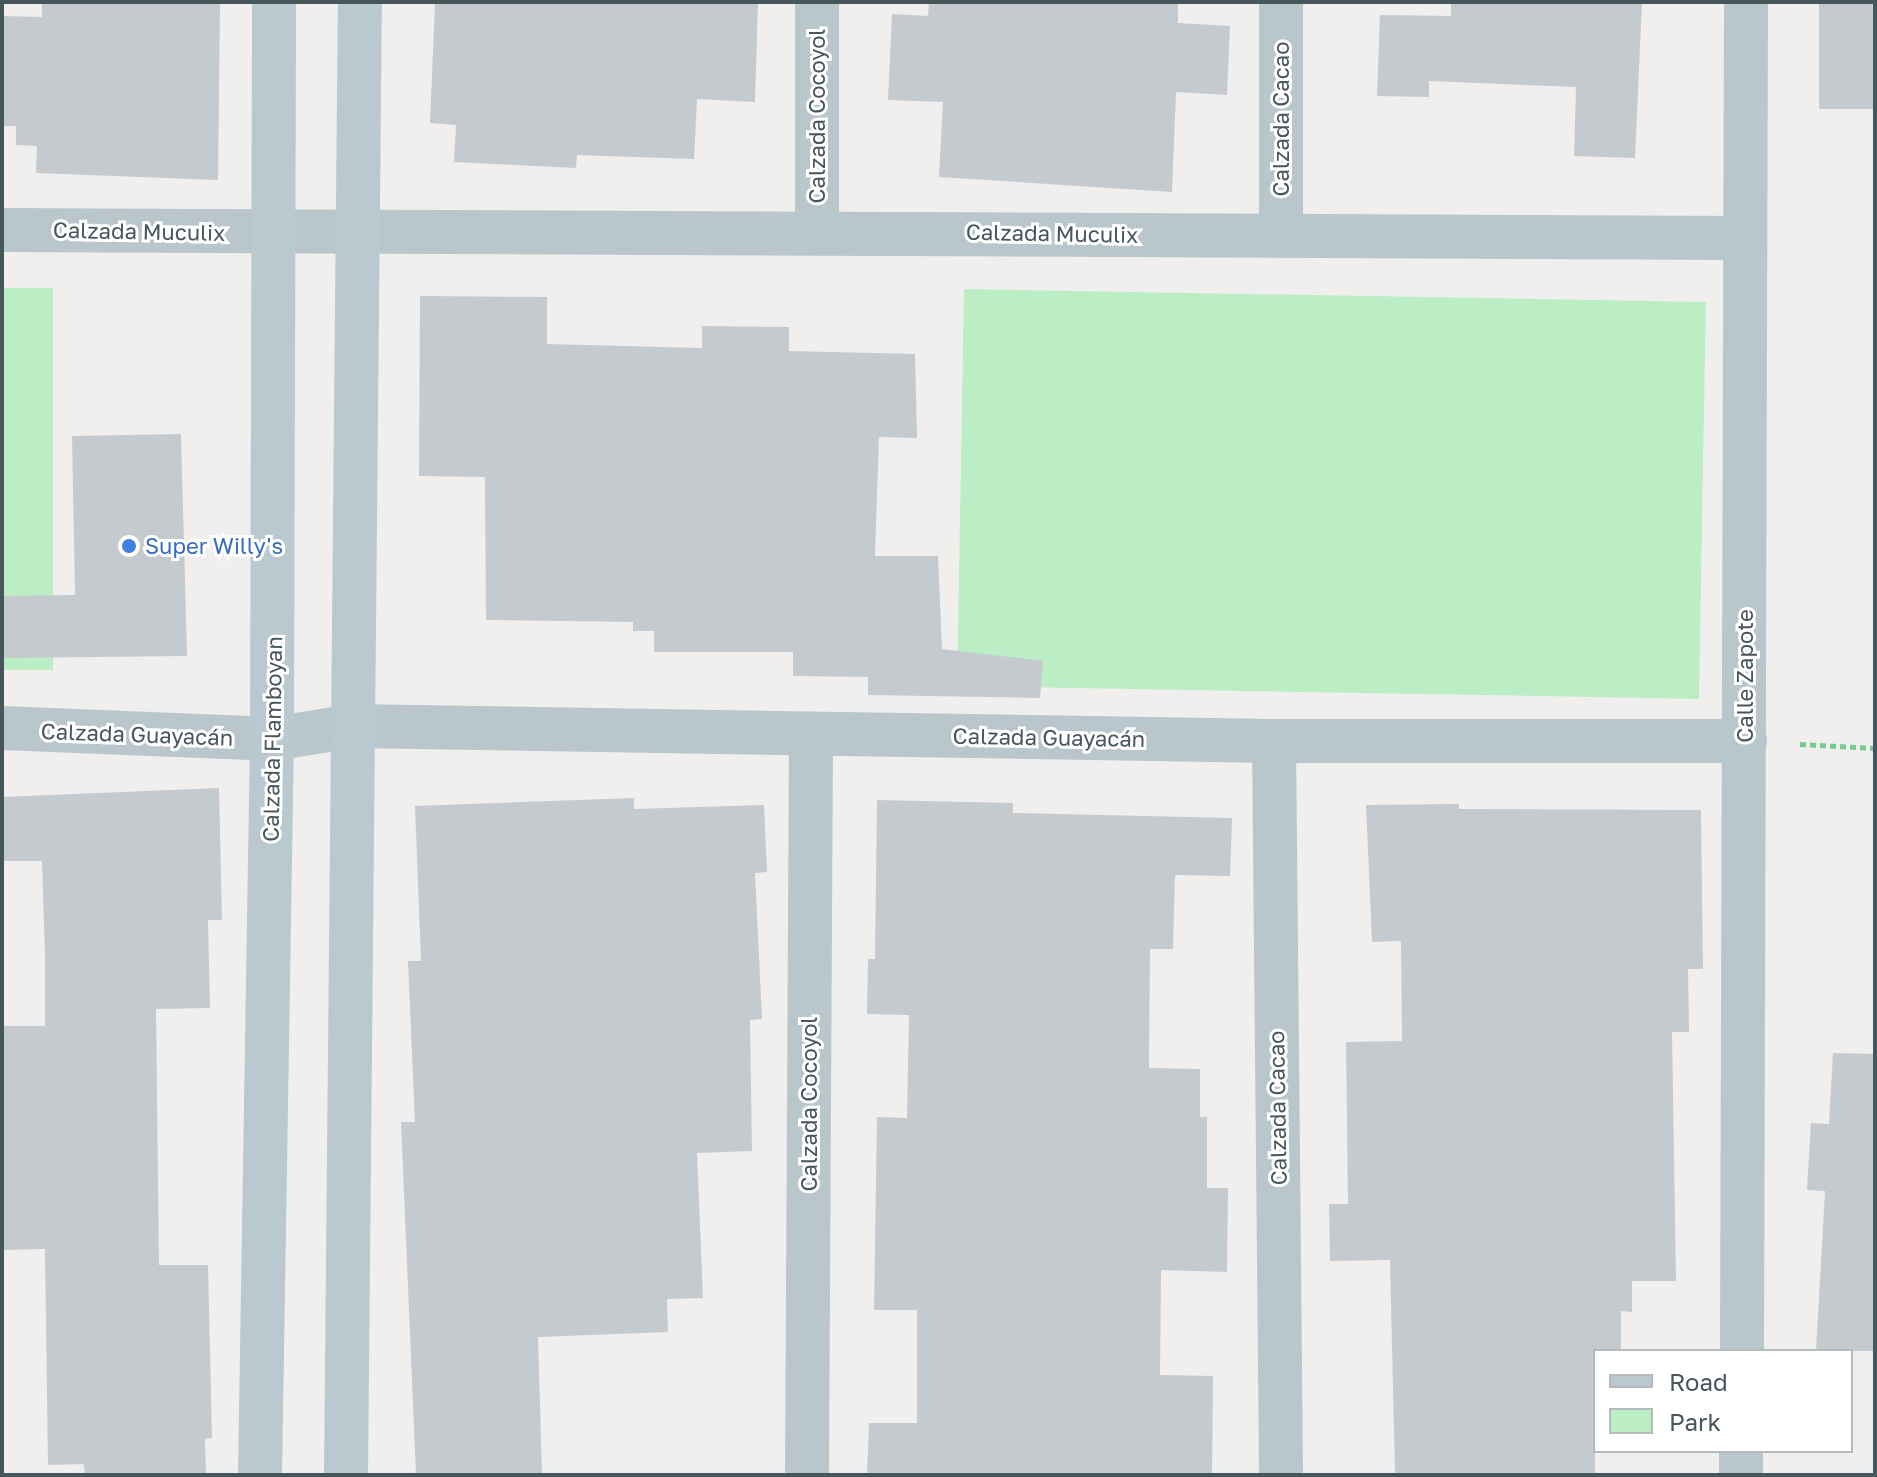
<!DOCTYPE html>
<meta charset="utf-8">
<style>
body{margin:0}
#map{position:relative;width:1877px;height:1477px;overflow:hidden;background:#f1eeee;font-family:"Golos Text",sans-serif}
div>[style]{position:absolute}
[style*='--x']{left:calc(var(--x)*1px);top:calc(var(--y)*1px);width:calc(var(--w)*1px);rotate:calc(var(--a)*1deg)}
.green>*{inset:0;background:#bceec5;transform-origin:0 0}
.building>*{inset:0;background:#c5cace;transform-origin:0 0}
.path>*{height:5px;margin-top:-2.5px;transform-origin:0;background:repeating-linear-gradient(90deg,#74cc8e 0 6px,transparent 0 10px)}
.street>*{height:44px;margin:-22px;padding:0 22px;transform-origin:22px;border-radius:22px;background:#b9c6cb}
.secondary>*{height:44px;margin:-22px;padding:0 22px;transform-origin:22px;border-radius:22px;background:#bac9d0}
.dots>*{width:22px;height:22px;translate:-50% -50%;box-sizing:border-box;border:4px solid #fff;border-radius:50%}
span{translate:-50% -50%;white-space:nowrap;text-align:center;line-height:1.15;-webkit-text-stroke:6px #fff;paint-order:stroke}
.street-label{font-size:22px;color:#46565b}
.shop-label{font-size:22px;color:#366cbe}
.left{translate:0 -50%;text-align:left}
.frame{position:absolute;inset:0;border:4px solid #46565b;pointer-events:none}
.legend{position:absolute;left:1593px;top:1349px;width:260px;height:104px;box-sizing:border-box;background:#fff;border:2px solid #b5bbbd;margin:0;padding:10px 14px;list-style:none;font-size:24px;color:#46565b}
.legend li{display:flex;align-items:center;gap:16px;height:40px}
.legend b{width:40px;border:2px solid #b5bbbd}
</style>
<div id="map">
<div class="green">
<div style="left:2px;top:288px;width:51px;height:382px"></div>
<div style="left:964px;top:289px;width:742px;height:397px;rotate:1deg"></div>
</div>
<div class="building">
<div style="clip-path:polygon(42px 2px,220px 2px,218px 180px,36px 173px,37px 146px,16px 145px,16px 126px,2px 126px,2px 16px,42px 17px)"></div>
<div style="clip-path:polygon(435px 2px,758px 2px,755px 102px,697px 99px,694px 159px,577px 155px,576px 168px,454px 162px,456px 125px,430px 123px)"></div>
<div style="clip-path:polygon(929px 2px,1178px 2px,1178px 23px,1230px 26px,1227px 95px,1176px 92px,1172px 192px,939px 177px,943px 102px,888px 100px,892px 14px,928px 16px)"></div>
<div style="clip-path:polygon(1451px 2px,1642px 2px,1635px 158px,1574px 156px,1576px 87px,1429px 81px,1429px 97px,1377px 96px,1380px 15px,1451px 16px)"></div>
<div style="left:1819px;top:2px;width:56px;height:107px"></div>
<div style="clip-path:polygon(420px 296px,547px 297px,547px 344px,702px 348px,702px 326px,789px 327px,789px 351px,915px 354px,917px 438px,879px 437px,875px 556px,938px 556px,942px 649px,1043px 661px,1040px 698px,868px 695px,868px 677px,793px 676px,793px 652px,654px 652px,654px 631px,633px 631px,633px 622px,486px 620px,485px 477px,419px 476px)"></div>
<div style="clip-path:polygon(181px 434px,187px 656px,2px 658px,2px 596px,75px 595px,72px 436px)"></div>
<div style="clip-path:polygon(219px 788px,222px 920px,208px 920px,210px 1008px,156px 1009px,159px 1265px,208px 1265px,212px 1438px,205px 1439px,206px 1475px,85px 1475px,84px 1464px,48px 1465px,45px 1249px,2px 1250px,2px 1026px,45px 1026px,45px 958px,42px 861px,2px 861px,2px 797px)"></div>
<div style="clip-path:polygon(634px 798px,634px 809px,764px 805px,767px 872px,755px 873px,762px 1019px,750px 1020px,752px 1151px,697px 1153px,703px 1298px,667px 1299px,668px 1332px,538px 1337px,542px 1475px,416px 1475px,401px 1122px,415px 1122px,408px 961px,421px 961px,415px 806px)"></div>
<div style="clip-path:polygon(877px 800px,1013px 803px,1013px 813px,1232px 818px,1230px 876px,1175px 875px,1173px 949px,1150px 949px,1149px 1068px,1200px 1069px,1200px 1117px,1207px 1117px,1207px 1188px,1228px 1188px,1227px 1272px,1161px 1270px,1160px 1375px,1213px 1376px,1212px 1475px,867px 1475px,869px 1423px,917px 1423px,917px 1310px,874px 1310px,877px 1117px,907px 1118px,909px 1015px,867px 1014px,868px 959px,875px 959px)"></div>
<div style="clip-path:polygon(1459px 804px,1459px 809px,1701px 810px,1703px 969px,1688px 969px,1689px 1032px,1672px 1032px,1676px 1281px,1632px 1281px,1632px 1312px,1621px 1311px,1621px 1351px,1595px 1351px,1595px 1475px,1395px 1475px,1390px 1260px,1330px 1261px,1329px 1204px,1348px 1204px,1346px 1042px,1402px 1041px,1401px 941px,1372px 942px,1366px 805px)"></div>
<div style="clip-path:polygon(1833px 1053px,1875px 1054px,1875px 1351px,1816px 1351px,1825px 1191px,1807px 1190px,1811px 1123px,1829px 1124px)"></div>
</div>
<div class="path">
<div style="--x:1800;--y:744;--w:75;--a:3.1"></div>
</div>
<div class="street">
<div style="--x:1281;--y:2;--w:233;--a:90"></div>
<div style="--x:2;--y:230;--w:1742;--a:0.26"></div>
<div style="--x:817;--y:230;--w:228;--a:-90"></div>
<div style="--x:2;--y:728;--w:270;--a:2.3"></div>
<div style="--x:272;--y:739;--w:82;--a:-9.1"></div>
<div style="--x:353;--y:726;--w:921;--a:0.93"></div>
<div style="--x:1274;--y:741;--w:471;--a:0"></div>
<div style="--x:1274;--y:741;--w:734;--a:89.45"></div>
<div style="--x:1742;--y:1351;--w:1349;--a:-89.83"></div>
<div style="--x:807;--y:1475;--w:741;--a:-89.69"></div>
<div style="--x:1741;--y:1475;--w:24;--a:-90"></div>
</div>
<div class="secondary">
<div style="--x:260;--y:1475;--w:736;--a:-89.07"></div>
<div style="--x:272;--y:739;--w:737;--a:-89.84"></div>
<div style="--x:346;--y:1475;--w:1473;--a:-89.46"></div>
</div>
<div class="dots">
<div style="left:129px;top:546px;background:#3f7fe0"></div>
</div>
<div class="street-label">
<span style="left:817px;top:116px;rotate:-90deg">Calzada Cocoyol</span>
<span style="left:1281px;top:119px;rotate:-90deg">Calzada Cacao</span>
<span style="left:139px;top:231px;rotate:1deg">Calzada Muculix</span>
<span style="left:1052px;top:233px;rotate:1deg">Calzada Muculix</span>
<span style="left:1745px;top:676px;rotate:-90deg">Calle Zapote</span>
<span style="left:137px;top:734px;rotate:2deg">Calzada Guayacán</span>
<span style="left:1049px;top:737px;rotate:1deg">Calzada Guayacán</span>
<span style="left:272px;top:739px;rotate:-89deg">Calzada Flamboyan</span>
<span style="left:809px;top:1104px;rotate:-90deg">Calzada Cocoyol</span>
<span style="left:1277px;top:1108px;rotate:-91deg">Calzada Cacao</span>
</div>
<div class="shop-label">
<span class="left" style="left:145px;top:546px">Super Willy's</span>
</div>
<div class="frame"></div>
<ul class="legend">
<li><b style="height:10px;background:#bac9d0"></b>Road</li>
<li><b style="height:22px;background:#bceec5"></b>Park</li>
</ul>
</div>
